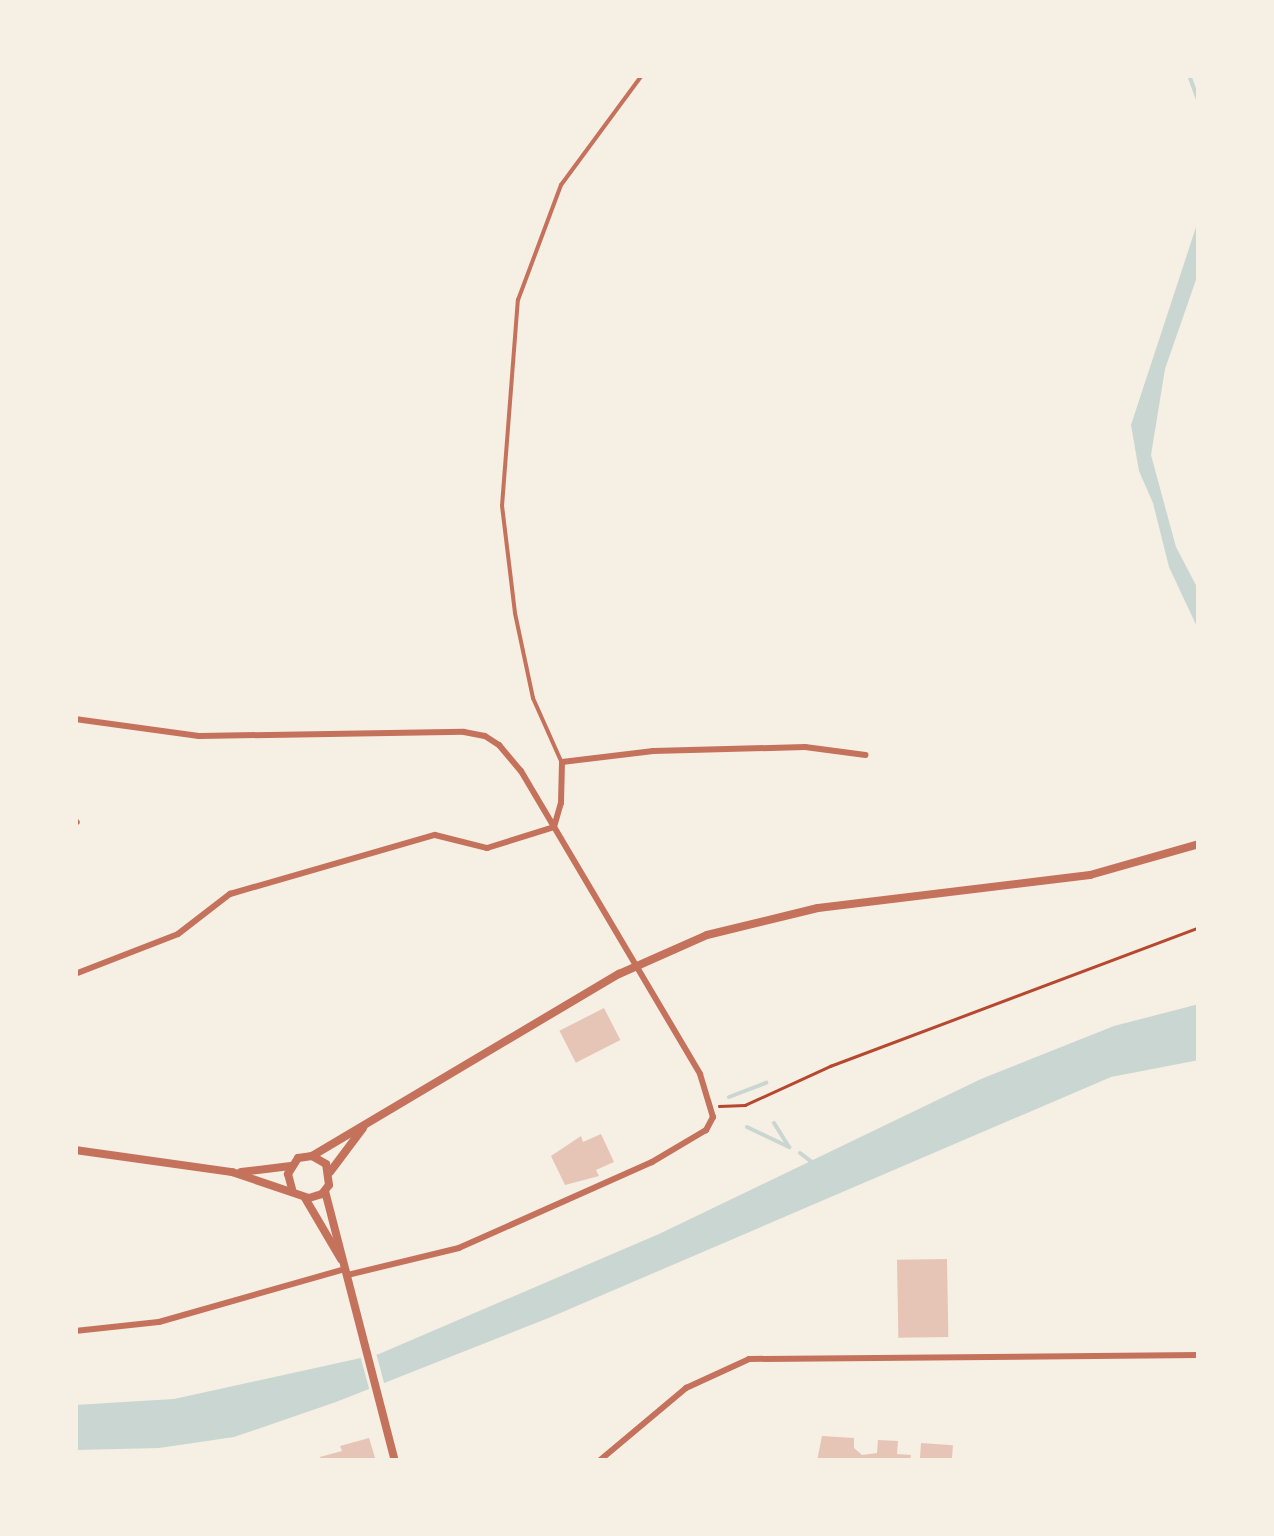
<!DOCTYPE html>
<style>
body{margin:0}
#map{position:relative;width:1274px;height:1536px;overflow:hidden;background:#f6efe4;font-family:"Fira Sans Condensed",sans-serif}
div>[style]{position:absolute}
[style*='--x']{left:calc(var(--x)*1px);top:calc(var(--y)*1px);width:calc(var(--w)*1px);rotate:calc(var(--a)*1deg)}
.water>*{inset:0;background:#c9d6d2}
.pier>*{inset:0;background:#f6efe4;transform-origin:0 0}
.stream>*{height:4px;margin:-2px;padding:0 2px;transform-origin:2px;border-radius:2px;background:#c9d6d2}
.building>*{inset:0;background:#e6c5b7;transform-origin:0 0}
.path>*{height:2.5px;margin:-1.25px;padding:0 1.25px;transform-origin:1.25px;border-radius:1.25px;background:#b5482f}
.service>*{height:4px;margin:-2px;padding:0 2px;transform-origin:2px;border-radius:2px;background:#c5725c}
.minor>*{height:6px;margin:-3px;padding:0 3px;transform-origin:3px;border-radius:3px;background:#c5725c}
.tertiary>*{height:8px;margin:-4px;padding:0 4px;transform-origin:4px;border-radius:4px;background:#c5725c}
span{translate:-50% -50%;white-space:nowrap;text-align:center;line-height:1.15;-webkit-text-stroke:10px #f6efe4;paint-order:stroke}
.frame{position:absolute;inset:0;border:78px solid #f6efe4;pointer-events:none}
</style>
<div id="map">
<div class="water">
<div style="clip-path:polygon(1199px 218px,1199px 271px,1165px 369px,1151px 455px,1176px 547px,1199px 591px,1199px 631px,1169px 567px,1153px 503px,1139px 471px,1131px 425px)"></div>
<div style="clip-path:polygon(1199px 1004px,1199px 1060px,1111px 1077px,551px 1317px,336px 1402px,234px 1437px,159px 1448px,75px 1450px,75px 1405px,174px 1399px,379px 1354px,659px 1234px,981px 1079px,1114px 1026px)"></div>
</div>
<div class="pier">
<div style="left:375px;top:1349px;width:39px;height:16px;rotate:75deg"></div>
</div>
<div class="stream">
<div style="--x:1189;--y:75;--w:29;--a:70"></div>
<div style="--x:729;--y:1097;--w:40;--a:-21"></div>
<div style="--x:774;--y:1123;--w:28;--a:58"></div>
<div style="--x:747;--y:1127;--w:47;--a:25.5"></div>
<div style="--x:800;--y:1153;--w:20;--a:37"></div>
</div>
<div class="building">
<div style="left:604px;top:1008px;width:36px;height:50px;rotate:63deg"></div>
<div style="clip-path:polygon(601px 1134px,614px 1162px,596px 1170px,599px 1176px,565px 1185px,551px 1156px,581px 1136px,583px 1142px)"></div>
<div style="left:947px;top:1259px;width:78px;height:50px;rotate:89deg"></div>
<div style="clip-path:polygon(822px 1436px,854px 1438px,854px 1448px,862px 1455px,877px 1453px,878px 1440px,898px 1441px,897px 1454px,911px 1455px,910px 1461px,817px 1461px)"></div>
<div style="clip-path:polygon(369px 1438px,376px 1461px,321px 1461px,320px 1457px,342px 1451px,340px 1446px)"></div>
<div style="left:921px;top:1443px;width:32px;height:18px;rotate:4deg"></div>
</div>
<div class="path">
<div style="--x:719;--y:1106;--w:26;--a:-2"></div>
<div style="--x:745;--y:1105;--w:94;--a:-24.6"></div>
<div style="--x:830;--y:1066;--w:394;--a:-20.6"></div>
</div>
<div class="service">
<div style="--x:561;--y:761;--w:69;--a:-114"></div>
<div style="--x:533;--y:698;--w:87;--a:-102"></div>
<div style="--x:515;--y:613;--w:108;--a:-96.9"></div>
<div style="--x:502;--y:506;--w:207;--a:-85.6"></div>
<div style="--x:518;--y:300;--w:123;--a:-69.5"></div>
<div style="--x:561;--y:185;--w:137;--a:-53.6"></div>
</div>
<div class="minor">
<div style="--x:75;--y:719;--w:125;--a:7.8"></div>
<div style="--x:199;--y:736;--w:265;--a:-0.9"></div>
<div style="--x:464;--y:732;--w:21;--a:11"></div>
<div style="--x:485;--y:736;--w:17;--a:33"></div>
<div style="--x:499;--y:745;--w:34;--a:50"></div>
<div style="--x:521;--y:771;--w:352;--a:59.4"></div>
<div style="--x:700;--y:1074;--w:45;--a:73.2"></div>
<div style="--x:713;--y:1117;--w:15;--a:118"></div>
<div style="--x:706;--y:1130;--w:63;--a:149.3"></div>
<div style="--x:652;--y:1162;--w:211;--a:156"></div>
<div style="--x:459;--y:1248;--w:115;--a:166.4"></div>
<div style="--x:75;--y:823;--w:2;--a:-27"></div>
<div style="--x:75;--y:974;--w:110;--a:-21.2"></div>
<div style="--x:178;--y:934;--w:66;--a:-37.6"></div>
<div style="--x:230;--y:894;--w:213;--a:-16.1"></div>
<div style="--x:435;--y:835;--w:54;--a:14"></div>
<div style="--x:487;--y:848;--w:70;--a:-17.4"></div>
<div style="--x:554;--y:827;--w:25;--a:-74"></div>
<div style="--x:561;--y:803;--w:41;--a:-88.6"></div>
<div style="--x:562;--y:762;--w:92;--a:-6.9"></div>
<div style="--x:653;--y:751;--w:152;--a:-1.5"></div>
<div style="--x:805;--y:747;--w:61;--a:7.6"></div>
<div style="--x:75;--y:1331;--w:84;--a:-6.1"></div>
<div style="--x:159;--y:1322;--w:193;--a:-15.9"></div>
<div style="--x:599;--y:1461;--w:114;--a:-40"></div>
<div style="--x:686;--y:1388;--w:69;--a:-24.7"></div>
<div style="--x:749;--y:1359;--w:450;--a:-0.5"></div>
</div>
<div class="tertiary">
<div style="--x:75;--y:1150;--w:159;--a:8"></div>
<div style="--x:232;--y:1172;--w:81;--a:18.7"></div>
<div style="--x:309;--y:1198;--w:14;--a:-17"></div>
<div style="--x:322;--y:1194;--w:11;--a:-52"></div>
<div style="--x:329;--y:1185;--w:21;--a:-98"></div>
<div style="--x:326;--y:1164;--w:16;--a:-150"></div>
<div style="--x:312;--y:1156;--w:14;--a:172"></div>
<div style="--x:298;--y:1158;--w:19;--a:122"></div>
<div style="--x:288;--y:1174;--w:16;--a:75"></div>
<div style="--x:312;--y:1156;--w:357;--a:-30.7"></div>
<div style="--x:619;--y:974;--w:96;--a:-23.9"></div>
<div style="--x:707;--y:935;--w:114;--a:-13.7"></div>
<div style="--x:818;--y:908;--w:274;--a:-6.9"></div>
<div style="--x:1090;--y:875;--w:113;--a:-15.9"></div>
<div style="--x:241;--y:1172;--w:50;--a:-6.8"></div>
<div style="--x:330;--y:1172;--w:55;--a:-53.1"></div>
<div style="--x:325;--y:1191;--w:279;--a:75.5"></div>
<div style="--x:305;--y:1198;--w:71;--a:59.5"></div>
</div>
<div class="frame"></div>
</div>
